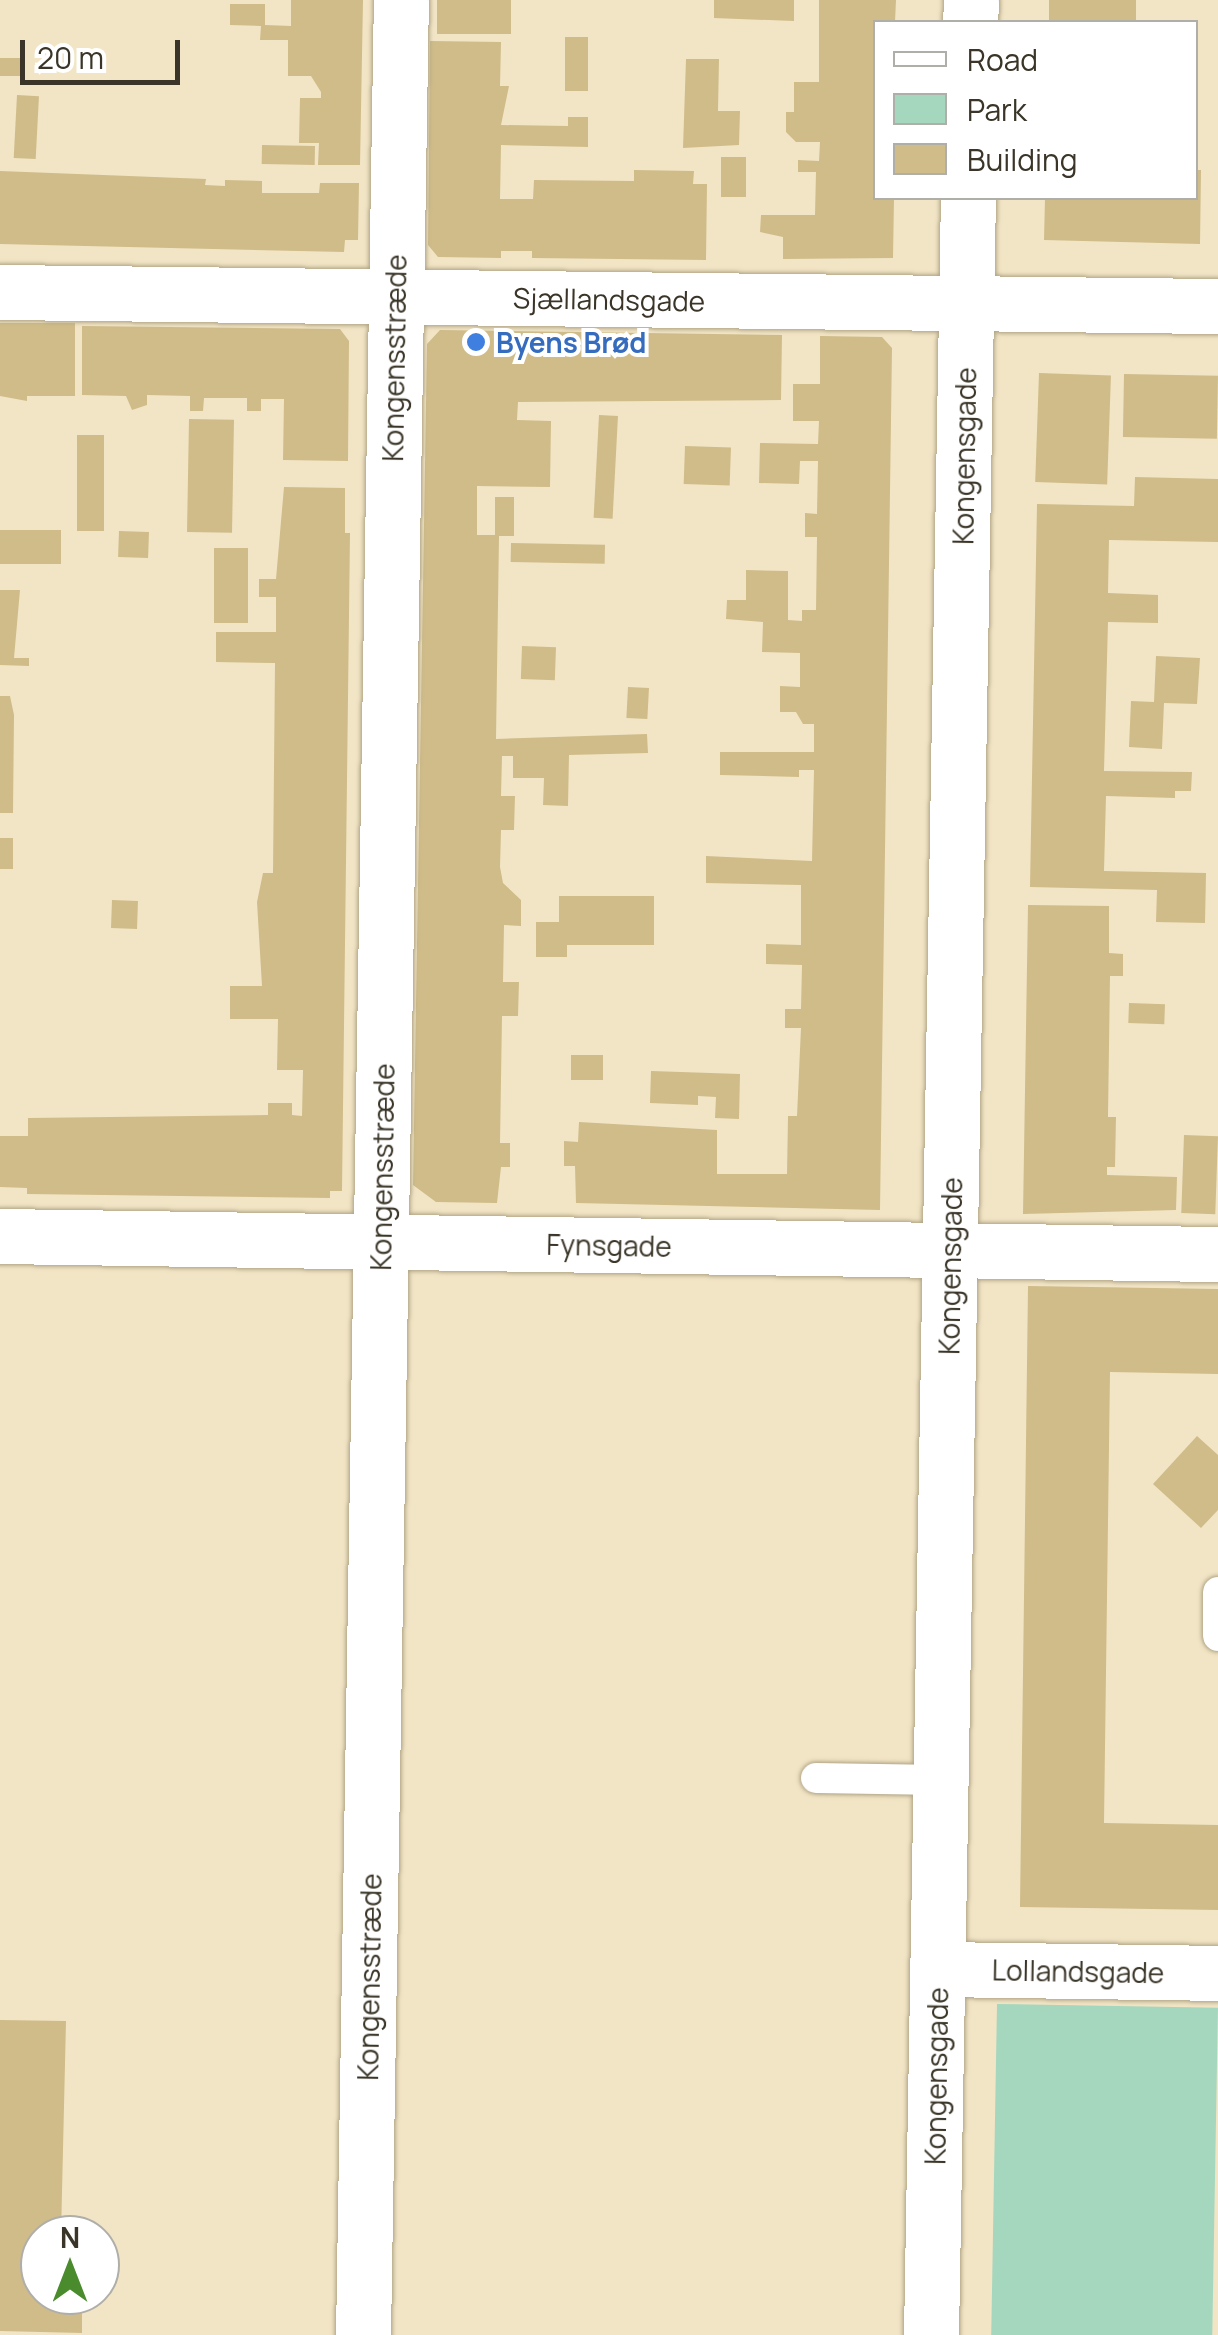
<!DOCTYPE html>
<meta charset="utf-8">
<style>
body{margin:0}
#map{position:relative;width:1218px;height:2335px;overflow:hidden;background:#f2e5c5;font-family:Manrope,sans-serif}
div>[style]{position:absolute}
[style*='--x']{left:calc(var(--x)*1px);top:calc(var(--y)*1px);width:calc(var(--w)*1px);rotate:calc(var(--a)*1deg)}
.green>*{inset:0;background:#a5d7bf;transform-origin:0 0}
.building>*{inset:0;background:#cfbc89;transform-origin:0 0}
.roads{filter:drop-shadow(0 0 2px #b0a486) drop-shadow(0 0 2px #b0a486)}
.service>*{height:30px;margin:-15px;padding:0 15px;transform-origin:15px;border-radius:15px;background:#fff}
.minor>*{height:55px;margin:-27.5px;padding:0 27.5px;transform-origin:27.5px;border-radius:27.5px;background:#fff}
.tertiary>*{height:55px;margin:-27.5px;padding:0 27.5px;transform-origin:27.5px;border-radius:27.5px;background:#fff}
.dots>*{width:28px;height:28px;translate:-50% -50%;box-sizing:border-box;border:5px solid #fff;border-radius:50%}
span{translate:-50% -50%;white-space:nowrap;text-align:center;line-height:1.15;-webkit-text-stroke:8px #fff;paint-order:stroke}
.street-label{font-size:28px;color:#3a3528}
.shop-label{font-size:28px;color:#366cbe;font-weight:700}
.left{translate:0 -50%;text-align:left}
.legend{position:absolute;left:873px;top:20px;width:325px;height:180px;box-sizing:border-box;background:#fff;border:2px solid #b0aea9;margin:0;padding:12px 18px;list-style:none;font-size:30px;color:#3a3528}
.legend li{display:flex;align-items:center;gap:20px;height:50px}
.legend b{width:50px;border:2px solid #b0aea9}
.north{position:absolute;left:20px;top:2215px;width:100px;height:100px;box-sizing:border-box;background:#fff;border:2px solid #b0aea9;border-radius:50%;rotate:0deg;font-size:28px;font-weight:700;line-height:40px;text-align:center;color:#3a3528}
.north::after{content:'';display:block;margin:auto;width:35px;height:45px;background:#4a8b2e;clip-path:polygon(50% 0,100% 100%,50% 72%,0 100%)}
.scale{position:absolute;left:20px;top:40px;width:160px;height:45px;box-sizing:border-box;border:5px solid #3a3528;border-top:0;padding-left:12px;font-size:30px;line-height:35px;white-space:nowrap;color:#3a3528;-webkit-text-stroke:8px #fff;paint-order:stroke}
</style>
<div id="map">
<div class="green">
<div style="left:997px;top:2004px;width:221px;height:331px;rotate:1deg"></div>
</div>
<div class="building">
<div style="clip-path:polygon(291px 0,363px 0,360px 165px,318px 165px,319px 143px,299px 143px,300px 98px,321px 98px,321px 92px,311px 76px,288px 76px,288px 40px,260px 40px,261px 26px,230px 25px,230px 4px,265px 4px,265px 25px,291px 26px)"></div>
<div style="left:437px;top:0;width:74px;height:34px"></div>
<div style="clip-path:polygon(714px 0,794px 0,794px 21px,714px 18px)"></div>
<div style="clip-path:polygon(819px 0,896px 0,895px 22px,876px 22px,876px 198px,894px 198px,893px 258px,783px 259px,783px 237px,760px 232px,761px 215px,815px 215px,816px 172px,798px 172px,798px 160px,819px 161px,820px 142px,796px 142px,786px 132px,786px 112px,794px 112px,794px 82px,819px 82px)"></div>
<div style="left:1049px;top:0;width:87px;height:22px"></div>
<div style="left:565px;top:37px;width:23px;height:54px"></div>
<div style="clip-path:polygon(430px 41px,501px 42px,500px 86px,509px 86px,501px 125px,568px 126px,568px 117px,588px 117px,588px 147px,501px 145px,500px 199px,533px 199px,534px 180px,634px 181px,634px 170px,694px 171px,693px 184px,707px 184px,706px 260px,532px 258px,532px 251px,501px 251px,501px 258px,438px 257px,428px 245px)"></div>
<div style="left:0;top:58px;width:24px;height:18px"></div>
<div style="clip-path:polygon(686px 59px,719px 59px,718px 111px,740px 111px,739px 145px,683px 148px)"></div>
<div style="left:17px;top:95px;width:22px;height:63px;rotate:3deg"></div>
<div style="left:262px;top:145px;width:53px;height:19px;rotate:1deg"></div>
<div style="left:721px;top:157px;width:25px;height:40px"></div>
<div style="clip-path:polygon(1196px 170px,1201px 170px,1200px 244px,1044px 240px,1045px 198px,1196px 198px)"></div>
<div style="clip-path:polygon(0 171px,206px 179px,205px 185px,225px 186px,225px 180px,262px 181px,262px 193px,319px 193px,320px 183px,359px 183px,358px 240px,345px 240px,344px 252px,0 244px)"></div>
<div style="clip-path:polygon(0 323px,75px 323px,75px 396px,27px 396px,27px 401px,0 396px)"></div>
<div style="clip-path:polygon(82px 326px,340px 329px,349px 341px,348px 461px,283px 460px,284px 399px,261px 399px,261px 411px,247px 411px,247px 398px,204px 398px,203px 411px,190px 411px,190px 396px,147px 395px,147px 405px,132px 410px,126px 396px,82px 395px)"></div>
<div style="clip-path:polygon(440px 330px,782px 335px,781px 400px,518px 402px,517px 420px,551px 421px,550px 487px,477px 486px,477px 535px,495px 535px,495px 497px,514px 497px,514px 536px,499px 536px,496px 739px,647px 734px,648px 753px,569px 755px,568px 806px,543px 805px,544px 778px,513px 778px,513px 756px,502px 756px,501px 796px,515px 796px,514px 830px,501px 830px,500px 867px,503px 883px,521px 900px,521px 926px,504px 925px,503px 982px,519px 982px,518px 1016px,502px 1016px,500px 1143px,510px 1143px,510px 1167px,501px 1167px,497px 1203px,436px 1202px,413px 1185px,427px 344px)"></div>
<div style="clip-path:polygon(820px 336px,882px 337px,892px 348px,880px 1210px,576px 1203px,575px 1166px,564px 1166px,564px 1141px,578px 1142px,579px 1122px,717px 1130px,717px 1174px,787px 1174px,788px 1116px,797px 1116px,801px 1028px,785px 1028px,785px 1009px,801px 1009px,802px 965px,766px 964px,766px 944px,801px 945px,801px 885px,706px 883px,706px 856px,812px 861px,814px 770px,799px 770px,799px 777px,720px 775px,720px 752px,814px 752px,814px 724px,803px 724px,796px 712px,780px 712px,780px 686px,800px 687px,800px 653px,762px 652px,763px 622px,726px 619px,727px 600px,746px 600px,746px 570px,788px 571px,788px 620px,802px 621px,802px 610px,816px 610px,817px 537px,805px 537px,805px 513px,817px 514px,818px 461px,800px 461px,799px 484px,759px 483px,760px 443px,818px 444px,819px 421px,793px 421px,793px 384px,820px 384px)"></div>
<div style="left:1039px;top:373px;width:72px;height:109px;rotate:2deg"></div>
<div style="left:1124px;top:374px;width:94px;height:63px;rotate:1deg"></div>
<div style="left:599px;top:415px;width:19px;height:103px;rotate:3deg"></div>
<div style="left:189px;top:419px;width:45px;height:113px;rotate:1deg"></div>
<div style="left:77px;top:435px;width:27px;height:96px"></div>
<div style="left:685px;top:446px;width:46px;height:38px;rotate:2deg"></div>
<div style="clip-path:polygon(1135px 477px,1218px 479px,1218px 542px,1109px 540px,1108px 593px,1158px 595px,1158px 623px,1108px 622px,1104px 771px,1192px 772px,1191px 791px,1175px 791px,1175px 798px,1106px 796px,1104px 871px,1206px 873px,1205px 923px,1156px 922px,1157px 890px,1030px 887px,1037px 504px,1134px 506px)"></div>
<div style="clip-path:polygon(284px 487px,345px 488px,345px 533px,350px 533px,342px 1191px,330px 1191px,330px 1198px,27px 1194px,27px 1188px,0 1187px,0 1136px,28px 1136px,28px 1118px,268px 1115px,268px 1103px,292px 1103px,292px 1115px,302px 1116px,303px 1070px,277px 1070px,278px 1019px,230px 1019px,230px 986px,262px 986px,257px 902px,263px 873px,273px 873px,275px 663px,216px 662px,216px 632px,276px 632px,276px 597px,259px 597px,259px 579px,276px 579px)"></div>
<div style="left:0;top:530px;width:61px;height:34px"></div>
<div style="left:119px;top:531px;width:30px;height:26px;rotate:2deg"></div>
<div style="left:511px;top:543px;width:94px;height:19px;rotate:1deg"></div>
<div style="left:214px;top:548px;width:34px;height:75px"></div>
<div style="clip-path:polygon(0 590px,20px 590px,14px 658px,29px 658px,29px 666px,0 665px)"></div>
<div style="left:522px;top:646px;width:34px;height:33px;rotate:2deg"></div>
<div style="clip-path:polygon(1156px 656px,1200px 658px,1197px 704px,1164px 703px,1162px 749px,1129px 747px,1131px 701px,1154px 702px)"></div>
<div style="left:628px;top:687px;width:21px;height:31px;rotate:3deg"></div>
<div style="clip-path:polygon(0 696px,10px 696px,14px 715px,13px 813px,0 813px)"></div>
<div style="left:0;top:838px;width:13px;height:31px"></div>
<div style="clip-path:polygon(559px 896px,654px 896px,654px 945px,567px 945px,567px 957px,536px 957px,536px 922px,559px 922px)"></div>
<div style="left:112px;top:900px;width:26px;height:28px;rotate:2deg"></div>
<div style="clip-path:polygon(1028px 905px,1109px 906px,1109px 953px,1123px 954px,1123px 976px,1110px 976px,1108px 1117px,1116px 1117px,1115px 1167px,1107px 1167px,1107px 1175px,1177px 1177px,1176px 1210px,1023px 1214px)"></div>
<div style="left:1129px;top:1003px;width:36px;height:20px;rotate:2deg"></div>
<div style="left:571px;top:1055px;width:32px;height:25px"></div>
<div style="clip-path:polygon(651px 1071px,740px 1074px,739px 1119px,715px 1118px,716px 1097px,698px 1096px,698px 1105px,650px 1103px)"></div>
<div style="left:1184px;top:1135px;width:34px;height:78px;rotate:2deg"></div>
<div style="clip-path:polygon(1028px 1286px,1218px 1289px,1218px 1374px,1110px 1372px,1104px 1823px,1218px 1825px,1218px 1910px,1020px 1907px)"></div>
<div style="clip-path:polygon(1197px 1436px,1218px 1455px,1218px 1510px,1201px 1528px,1153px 1484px)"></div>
<div style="clip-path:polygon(0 2020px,66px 2021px,61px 2235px,40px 2235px,40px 2295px,82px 2295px,82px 2333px,0 2331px)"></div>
</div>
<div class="roads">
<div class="service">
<div style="--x:1218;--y:1592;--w:44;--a:90"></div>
<div style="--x:816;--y:1778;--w:125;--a:0.9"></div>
</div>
<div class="minor">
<div style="--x:970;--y:22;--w:22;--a:-87"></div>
<div style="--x:0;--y:1236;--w:1218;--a:0.85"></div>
<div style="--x:938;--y:1969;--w:280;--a:0.8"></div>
<div style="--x:363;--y:2335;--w:2335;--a:-89.07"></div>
<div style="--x:931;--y:2335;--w:2137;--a:-89.01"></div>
</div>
<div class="tertiary">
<div style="--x:0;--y:292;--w:1218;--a:0.66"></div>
</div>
</div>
<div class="dots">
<div style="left:476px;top:342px;background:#3f7fe0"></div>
</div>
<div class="street-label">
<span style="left:609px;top:299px;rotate:1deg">Sjællandsgade</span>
<span style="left:394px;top:358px;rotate:-89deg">Kongensstræde</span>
<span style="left:964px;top:456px;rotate:-89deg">Kongensgade</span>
<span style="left:382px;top:1167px;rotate:-89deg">Kongensstræde</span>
<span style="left:609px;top:1245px;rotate:1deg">Fynsgade</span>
<span style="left:950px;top:1266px;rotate:-89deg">Kongensgade</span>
<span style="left:1078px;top:1971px;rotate:1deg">Lollandsgade</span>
<span style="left:369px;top:1977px;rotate:-89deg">Kongensstræde</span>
<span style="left:936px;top:2076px;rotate:-89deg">Kongensgade</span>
</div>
<div class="shop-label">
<span class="left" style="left:496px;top:342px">Byens Brød</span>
</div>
<ul class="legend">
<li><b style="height:12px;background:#fff"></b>Road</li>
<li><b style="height:28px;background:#a5d7bf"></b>Park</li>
<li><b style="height:28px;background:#cfbc89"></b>Building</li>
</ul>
<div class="north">N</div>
<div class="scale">20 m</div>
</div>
